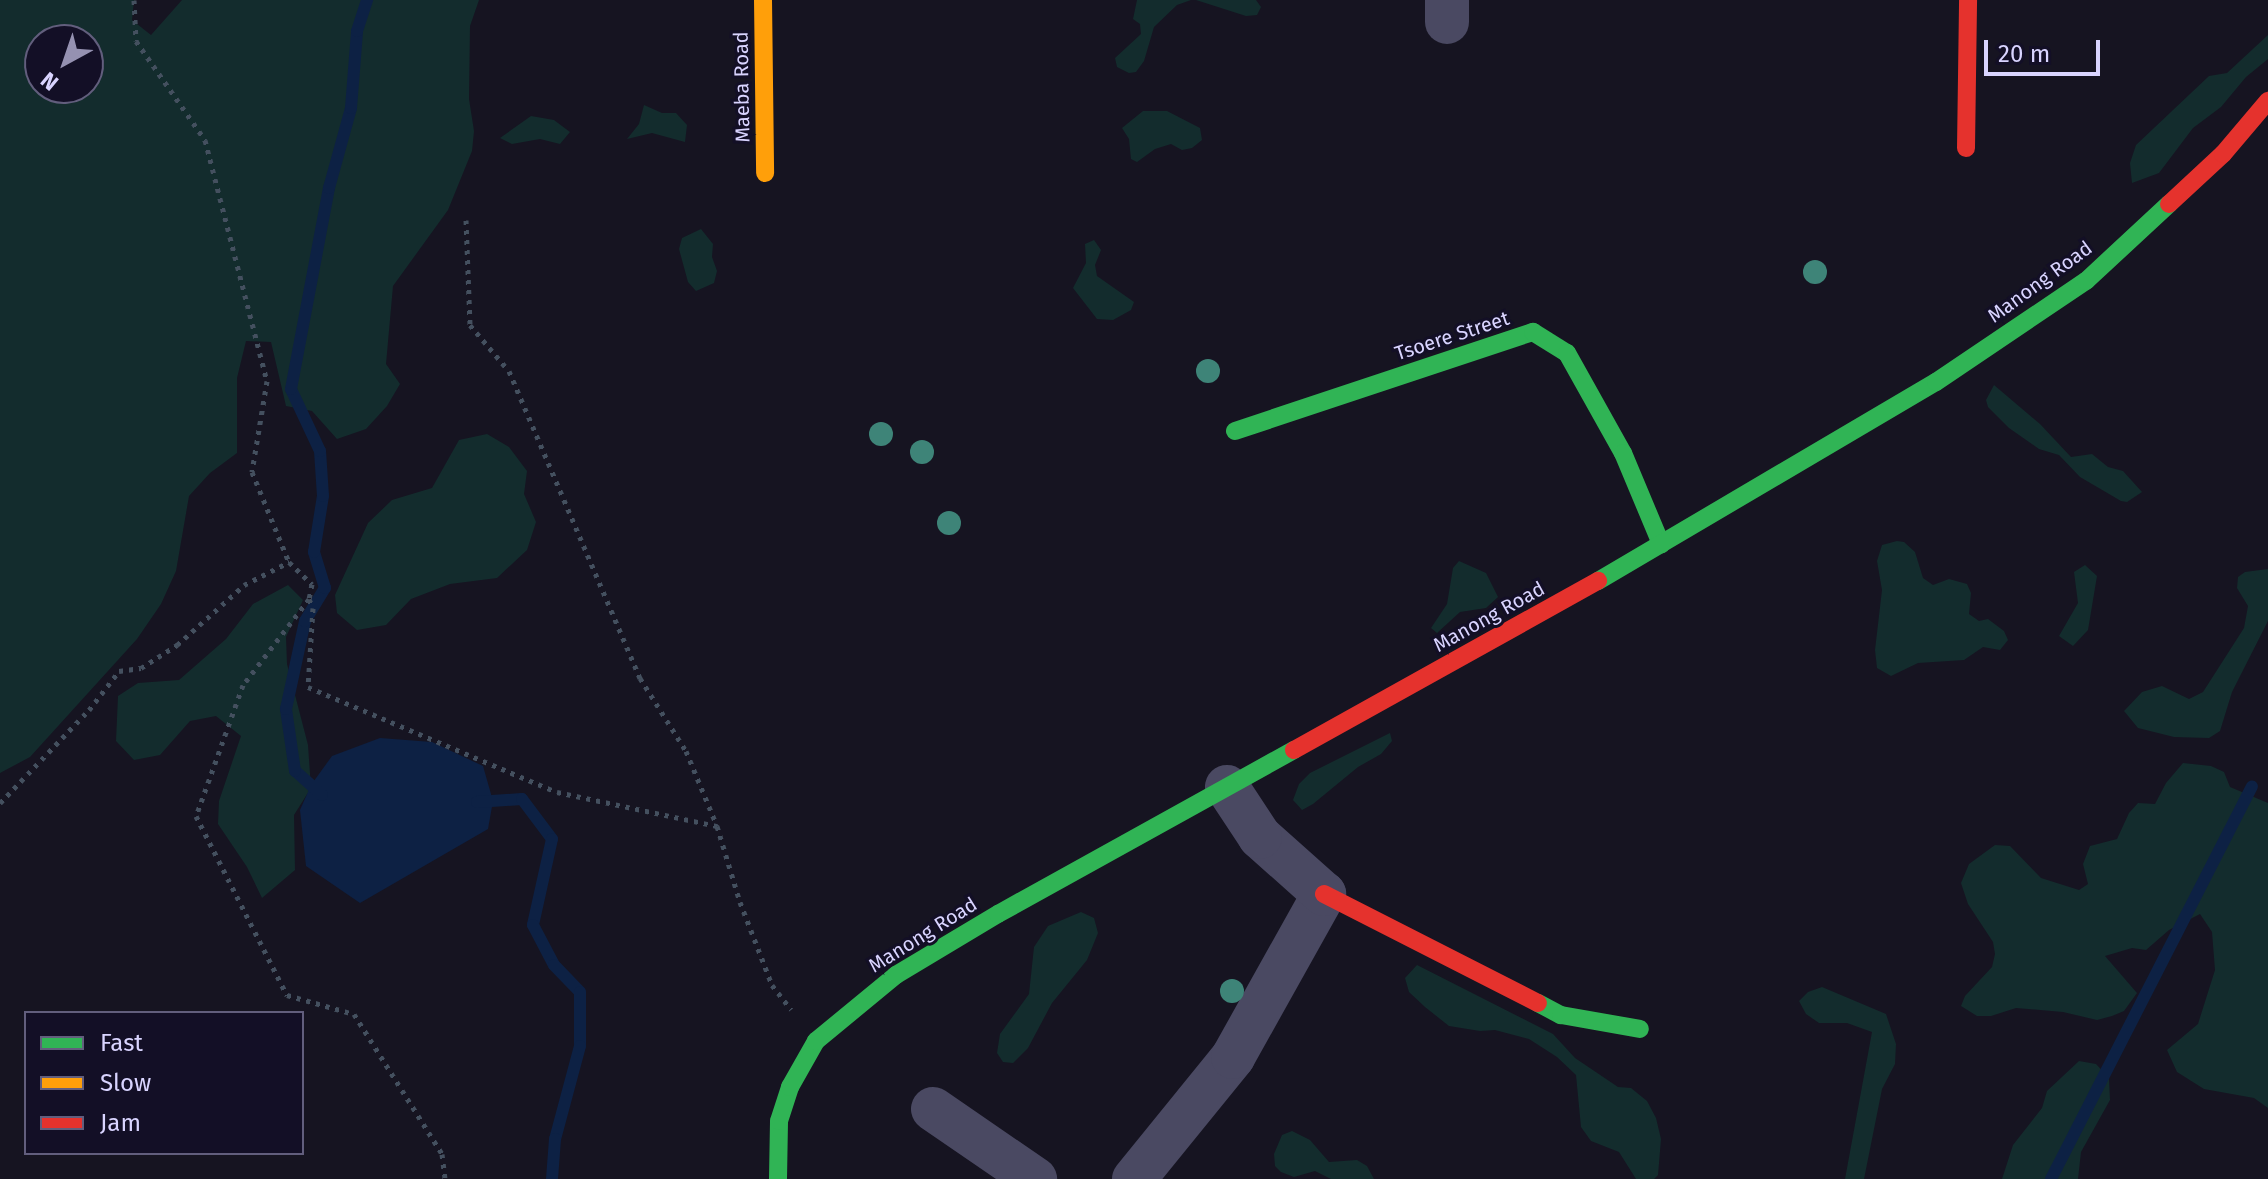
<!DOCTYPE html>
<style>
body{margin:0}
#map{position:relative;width:2268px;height:1179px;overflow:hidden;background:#161421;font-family:"Fira Sans",sans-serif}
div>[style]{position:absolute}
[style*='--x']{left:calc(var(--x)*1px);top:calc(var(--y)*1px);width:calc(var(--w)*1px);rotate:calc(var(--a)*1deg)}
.green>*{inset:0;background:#132c2d}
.water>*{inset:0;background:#0d2144}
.stream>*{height:12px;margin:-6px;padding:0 6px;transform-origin:6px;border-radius:6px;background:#0d2144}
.path>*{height:5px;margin-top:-2.5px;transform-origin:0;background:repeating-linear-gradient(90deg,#44505f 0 4px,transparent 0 10px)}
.street>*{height:44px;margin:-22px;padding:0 22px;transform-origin:22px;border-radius:22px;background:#4a4962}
.fast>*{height:18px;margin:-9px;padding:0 9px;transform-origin:9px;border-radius:9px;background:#30b455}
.slow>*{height:18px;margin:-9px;padding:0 9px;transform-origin:9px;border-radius:9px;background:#ff9f0a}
.jam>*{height:18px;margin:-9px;padding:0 9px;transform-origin:9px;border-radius:9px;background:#e5322d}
.trees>*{width:24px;height:24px;margin:-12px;border-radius:50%;background:#3e8478}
span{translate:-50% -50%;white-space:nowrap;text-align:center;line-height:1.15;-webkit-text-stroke:6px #130f26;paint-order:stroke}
.street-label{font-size:20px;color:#d9d4ff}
.legend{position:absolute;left:24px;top:1011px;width:280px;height:144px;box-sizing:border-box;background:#130f26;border:2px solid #625e7d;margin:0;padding:10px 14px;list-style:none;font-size:24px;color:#d9d4ff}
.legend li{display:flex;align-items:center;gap:16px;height:40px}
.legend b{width:40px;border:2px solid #625e7d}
.north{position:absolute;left:24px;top:24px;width:80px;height:80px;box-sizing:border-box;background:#130f26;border:2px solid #625e7d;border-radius:50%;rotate:220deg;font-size:22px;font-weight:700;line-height:32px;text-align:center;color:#d9d4ff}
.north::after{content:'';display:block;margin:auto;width:28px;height:36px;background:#9591b1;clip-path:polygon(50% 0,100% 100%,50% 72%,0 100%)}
.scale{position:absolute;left:1984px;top:40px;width:116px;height:36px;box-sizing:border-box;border:4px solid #d9d4ff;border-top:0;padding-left:10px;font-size:24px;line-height:28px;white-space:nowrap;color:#d9d4ff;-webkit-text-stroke:6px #130f26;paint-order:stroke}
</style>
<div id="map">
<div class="green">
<div style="clip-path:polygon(evenodd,0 0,134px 0,132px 20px,151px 35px,182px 0,479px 0,470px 26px,469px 99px,474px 131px,472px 151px,448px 210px,393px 286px,386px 364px,400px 384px,387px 406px,366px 429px,337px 439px,312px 411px,286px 406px,271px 342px,246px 341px,237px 378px,237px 453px,210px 473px,189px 496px,176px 571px,161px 604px,137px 639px,30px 757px,0 773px,0 0,40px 40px,88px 40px,88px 88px,40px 88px,40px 40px)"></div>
<div style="clip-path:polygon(1137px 0,1191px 0,1177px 5px,1154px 27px,1144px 61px,1136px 72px,1129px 73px,1117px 67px,1115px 58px,1141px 34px,1140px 24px,1133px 19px)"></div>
<div style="clip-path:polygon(1196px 0,1256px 0,1261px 7px,1257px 15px,1246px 16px)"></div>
<div style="clip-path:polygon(2268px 35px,2268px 59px,2246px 77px,2221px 107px,2193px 128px,2159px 173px,2132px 183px,2130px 163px,2136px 145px,2209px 76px,2227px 73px)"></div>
<div style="clip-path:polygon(644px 105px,662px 113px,676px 113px,687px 125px,685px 142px,652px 133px,627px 139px,639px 124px)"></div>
<div style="clip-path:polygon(1143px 111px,1167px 111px,1200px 128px,1202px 140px,1192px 148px,1182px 150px,1171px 144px,1155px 149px,1137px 162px,1131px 159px,1129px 139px,1122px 128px)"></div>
<div style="clip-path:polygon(531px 116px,554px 120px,570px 132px,560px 144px,540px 139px,512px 144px,500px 138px)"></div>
<div style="clip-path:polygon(701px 229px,713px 244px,712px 257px,717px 271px,714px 283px,696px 291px,688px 282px,679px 249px,682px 238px)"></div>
<div style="clip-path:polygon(1094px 240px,1101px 250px,1095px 265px,1097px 276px,1134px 302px,1131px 310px,1113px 320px,1097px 319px,1073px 288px,1086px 263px,1085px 244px)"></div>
<div style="clip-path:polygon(1994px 385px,2040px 424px,2071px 457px,2092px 454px,2108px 467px,2123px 471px,2142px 492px,2127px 502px,2121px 501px,2080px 477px,2059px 455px,2039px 449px,2009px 428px,1988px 407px,1986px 400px)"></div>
<div style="clip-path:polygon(487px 434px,509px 447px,527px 471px,524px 494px,536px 522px,527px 550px,497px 578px,450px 584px,411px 599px,386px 625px,357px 630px,337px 613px,335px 595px,368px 523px,392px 500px,432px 488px,459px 440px)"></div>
<div style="clip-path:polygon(1897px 541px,1904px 542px,1915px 552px,1923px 578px,1933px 585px,1949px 579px,1967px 584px,1971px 593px,1969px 614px,1979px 621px,1988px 619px,2004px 631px,2008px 640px,2000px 650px,1983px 647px,1964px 660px,1918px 663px,1891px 676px,1877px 668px,1875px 650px,1882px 590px,1877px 561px,1882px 545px)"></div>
<div style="clip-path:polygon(1459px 561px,1486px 573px,1498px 597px,1486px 608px,1460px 612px,1437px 633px,1431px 628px,1447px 604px,1453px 568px)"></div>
<div style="clip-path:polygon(2085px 565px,2097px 576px,2088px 630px,2073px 646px,2059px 636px,2078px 603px,2074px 572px)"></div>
<div style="clip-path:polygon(2268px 569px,2268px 621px,2232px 692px,2220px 731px,2209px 738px,2174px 737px,2138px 728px,2124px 711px,2142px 692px,2162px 686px,2189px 699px,2203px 692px,2244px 628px,2248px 606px,2237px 588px,2238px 577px,2245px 572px)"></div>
<div style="clip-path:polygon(288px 585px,303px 600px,286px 637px,287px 664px,308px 745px,311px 788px,294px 815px,295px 870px,262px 898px,247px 867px,218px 824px,219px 801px,241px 736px,216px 716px,190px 721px,160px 755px,134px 760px,116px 741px,118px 696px,138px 683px,179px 680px,226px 639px,253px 604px)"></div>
<div style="clip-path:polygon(1390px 733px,1392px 741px,1381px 754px,1358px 767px,1313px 804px,1302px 810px,1293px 800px,1299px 784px,1310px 773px)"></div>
<div style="clip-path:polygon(2183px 763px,2211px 766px,2224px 772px,2230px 787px,2268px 803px,2268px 1108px,2254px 1098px,2204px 1089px,2177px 1072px,2167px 1050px,2198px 1024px,2215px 970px,2212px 932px,2200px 914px,2169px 930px,2146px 950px,2132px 948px,2105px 956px,2137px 993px,2124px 1011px,2112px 1016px,2097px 1020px,2063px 1012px,2016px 1008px,1991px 1016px,1977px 1016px,1961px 1006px,1965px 996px,1992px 967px,1995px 954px,1993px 942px,1968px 904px,1961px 883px,1969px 864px,1995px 845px,2010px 846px,2041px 878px,2079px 890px,2088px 884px,2083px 864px,2090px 846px,2117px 839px,2129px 813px,2138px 803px,2155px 804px,2166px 783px)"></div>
<div style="clip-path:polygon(1081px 912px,1094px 918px,1098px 933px,1087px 960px,1052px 1003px,1028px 1048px,1013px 1063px,1003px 1062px,997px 1053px,1000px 1034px,1029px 994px,1034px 947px,1048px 926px)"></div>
<div style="clip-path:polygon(1417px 965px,1553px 1034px,1575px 1058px,1618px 1087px,1631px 1088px,1647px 1101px,1656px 1118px,1661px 1139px,1658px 1175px,1654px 1179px,1636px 1179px,1619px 1152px,1591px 1141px,1581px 1127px,1576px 1075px,1557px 1057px,1529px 1039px,1495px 1030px,1480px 1031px,1449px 1026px,1425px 1007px,1409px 992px,1405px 978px)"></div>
<div style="clip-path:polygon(1822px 987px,1886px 1014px,1896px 1044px,1895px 1064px,1882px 1089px,1864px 1179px,1845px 1179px,1872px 1032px,1847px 1023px,1819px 1023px,1806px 1014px,1799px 1001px,1808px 992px)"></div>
<div style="clip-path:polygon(2079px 1061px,2096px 1064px,2109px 1078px,2110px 1100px,2081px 1152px,2078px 1179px,2002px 1179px,2013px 1145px,2042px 1108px,2047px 1091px)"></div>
<div style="clip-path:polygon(1292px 1131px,1310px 1140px,1329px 1162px,1357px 1160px,1367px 1166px,1374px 1179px,1331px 1179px,1315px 1171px,1294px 1177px,1281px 1172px,1275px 1166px,1274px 1154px,1282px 1135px)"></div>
</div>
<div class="water">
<div style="clip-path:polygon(380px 738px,432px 742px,483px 766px,493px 801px,488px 829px,360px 903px,306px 866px,300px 810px,311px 785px,332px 756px)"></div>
</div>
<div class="stream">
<div style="--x:322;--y:795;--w:36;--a:-138"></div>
<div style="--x:295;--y:771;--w:63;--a:-98.3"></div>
<div style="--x:286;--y:709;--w:90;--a:-77.8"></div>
<div style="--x:305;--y:621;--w:39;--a:-59"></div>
<div style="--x:325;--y:588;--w:38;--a:-107"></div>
<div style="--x:314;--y:552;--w:57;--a:-80.9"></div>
<div style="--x:323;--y:496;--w:45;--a:-93.8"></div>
<div style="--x:320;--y:451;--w:68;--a:-115.1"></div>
<div style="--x:291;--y:389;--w:205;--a:-79.3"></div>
<div style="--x:329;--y:188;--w:83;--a:-74.6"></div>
<div style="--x:351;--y:108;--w:77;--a:-85.5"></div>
<div style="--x:357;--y:31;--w:33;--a:-72"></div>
<div style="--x:477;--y:802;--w:45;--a:-3.8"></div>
<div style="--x:522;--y:799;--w:50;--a:53.1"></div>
<div style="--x:552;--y:839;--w:88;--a:102.5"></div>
<div style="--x:533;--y:925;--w:45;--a:62.3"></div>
<div style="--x:554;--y:965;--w:37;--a:46"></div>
<div style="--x:580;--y:992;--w:54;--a:90"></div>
<div style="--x:580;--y:1046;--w:96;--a:105"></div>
<div style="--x:555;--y:1139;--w:40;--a:94.3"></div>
<div style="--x:2051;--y:1179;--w:441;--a:-62.9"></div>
</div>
<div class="path">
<div style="--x:134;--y:0;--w:41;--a:87.2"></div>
<div style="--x:136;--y:41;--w:121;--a:55.1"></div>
<div style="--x:205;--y:140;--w:249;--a:75.6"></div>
<div style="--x:267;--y:381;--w:92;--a:99.4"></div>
<div style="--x:252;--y:472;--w:97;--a:67.7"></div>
<div style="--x:289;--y:562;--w:32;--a:44"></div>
<div style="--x:312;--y:584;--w:15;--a:101"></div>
<div style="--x:309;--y:599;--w:108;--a:127.5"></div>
<div style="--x:243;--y:685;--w:139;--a:109.7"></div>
<div style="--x:196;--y:816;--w:201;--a:63.1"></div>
<div style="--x:287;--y:995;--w:70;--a:15.8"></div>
<div style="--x:354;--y:1014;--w:165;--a:57.8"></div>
<div style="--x:442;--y:1154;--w:25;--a:83"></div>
<div style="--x:466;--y:220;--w:105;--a:87.8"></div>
<div style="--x:470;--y:325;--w:60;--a:49.7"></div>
<div style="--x:509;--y:371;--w:334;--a:66.9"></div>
<div style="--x:640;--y:678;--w:86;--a:57.8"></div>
<div style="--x:686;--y:751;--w:81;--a:67.5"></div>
<div style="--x:309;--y:599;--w:10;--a:66"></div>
<div style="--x:313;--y:608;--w:79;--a:93.6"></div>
<div style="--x:308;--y:687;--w:270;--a:22.9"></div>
<div style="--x:557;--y:792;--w:164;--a:12"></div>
<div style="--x:717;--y:826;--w:79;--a:73.2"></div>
<div style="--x:740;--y:902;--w:89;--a:68.9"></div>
<div style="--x:772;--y:985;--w:31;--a:52"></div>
<div style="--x:0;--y:803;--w:129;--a:-46.3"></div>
<div style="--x:89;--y:710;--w:49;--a:-52.4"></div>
<div style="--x:119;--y:671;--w:22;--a:-8"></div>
<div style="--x:141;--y:668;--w:43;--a:-32.6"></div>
<div style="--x:177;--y:645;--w:90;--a:-41.8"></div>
<div style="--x:244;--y:585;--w:51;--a:-27.1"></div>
</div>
<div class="street">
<div style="--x:1447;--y:0;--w:22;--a:90"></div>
<div style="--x:933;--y:1109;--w:124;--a:34.5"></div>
<div style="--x:1134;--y:1179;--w:157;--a:-50.9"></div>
<div style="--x:1233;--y:1057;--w:187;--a:-60.8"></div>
<div style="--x:1324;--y:894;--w:86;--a:-138.3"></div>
<div style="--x:1260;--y:837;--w:60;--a:-123.4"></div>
</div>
<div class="fast">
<div style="--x:1235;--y:431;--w:314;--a:-18.4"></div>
<div style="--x:1533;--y:332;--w:40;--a:32"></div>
<div style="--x:1567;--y:353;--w:115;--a:60.8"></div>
<div style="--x:1623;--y:453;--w:99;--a:67.3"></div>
<div style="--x:1598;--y:581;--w:392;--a:-30.5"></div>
<div style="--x:1936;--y:382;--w:181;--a:-34"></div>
<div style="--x:2086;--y:281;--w:113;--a:-42.9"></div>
<div style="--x:1538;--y:1003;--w:26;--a:28"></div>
<div style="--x:1561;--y:1015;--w:80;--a:10"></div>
<div style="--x:778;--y:1179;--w:58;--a:-89"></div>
<div style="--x:779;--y:1121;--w:36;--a:-72"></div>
<div style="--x:790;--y:1087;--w:53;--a:-60.5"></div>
<div style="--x:816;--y:1041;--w:104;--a:-39.5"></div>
<div style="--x:896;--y:975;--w:119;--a:-30.9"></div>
<div style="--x:998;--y:914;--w:338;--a:-29"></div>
</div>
<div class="slow">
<div style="--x:763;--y:0;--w:173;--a:89.3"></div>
</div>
<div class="jam">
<div style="--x:1966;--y:148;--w:148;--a:-89.2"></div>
<div style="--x:2169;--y:204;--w:74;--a:-42.8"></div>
<div style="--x:2223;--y:154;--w:70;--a:-49.7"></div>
<div style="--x:1294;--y:750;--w:348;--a:-29.1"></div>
<div style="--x:1324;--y:894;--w:240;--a:27"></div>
</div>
<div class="trees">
<div style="left:1815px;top:272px"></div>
<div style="left:1208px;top:371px"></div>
<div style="left:881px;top:434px"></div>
<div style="left:922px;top:452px"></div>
<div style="left:949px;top:523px"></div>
<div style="left:1232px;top:991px"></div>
</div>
<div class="street-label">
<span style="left:742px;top:87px;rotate:-91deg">Maeba Road</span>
<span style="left:2040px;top:282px;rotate:-36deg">Manong Road</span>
<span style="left:1452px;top:336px;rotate:-18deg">Tsoere Street</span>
<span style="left:1489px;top:617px;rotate:-29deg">Manong Road</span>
<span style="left:923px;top:935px;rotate:-32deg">Manong Road</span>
</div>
<ul class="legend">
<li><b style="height:10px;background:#30b455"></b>Fast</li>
<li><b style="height:10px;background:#ff9f0a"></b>Slow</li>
<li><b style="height:10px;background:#e5322d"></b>Jam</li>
</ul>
<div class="north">N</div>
<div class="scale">20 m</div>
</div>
